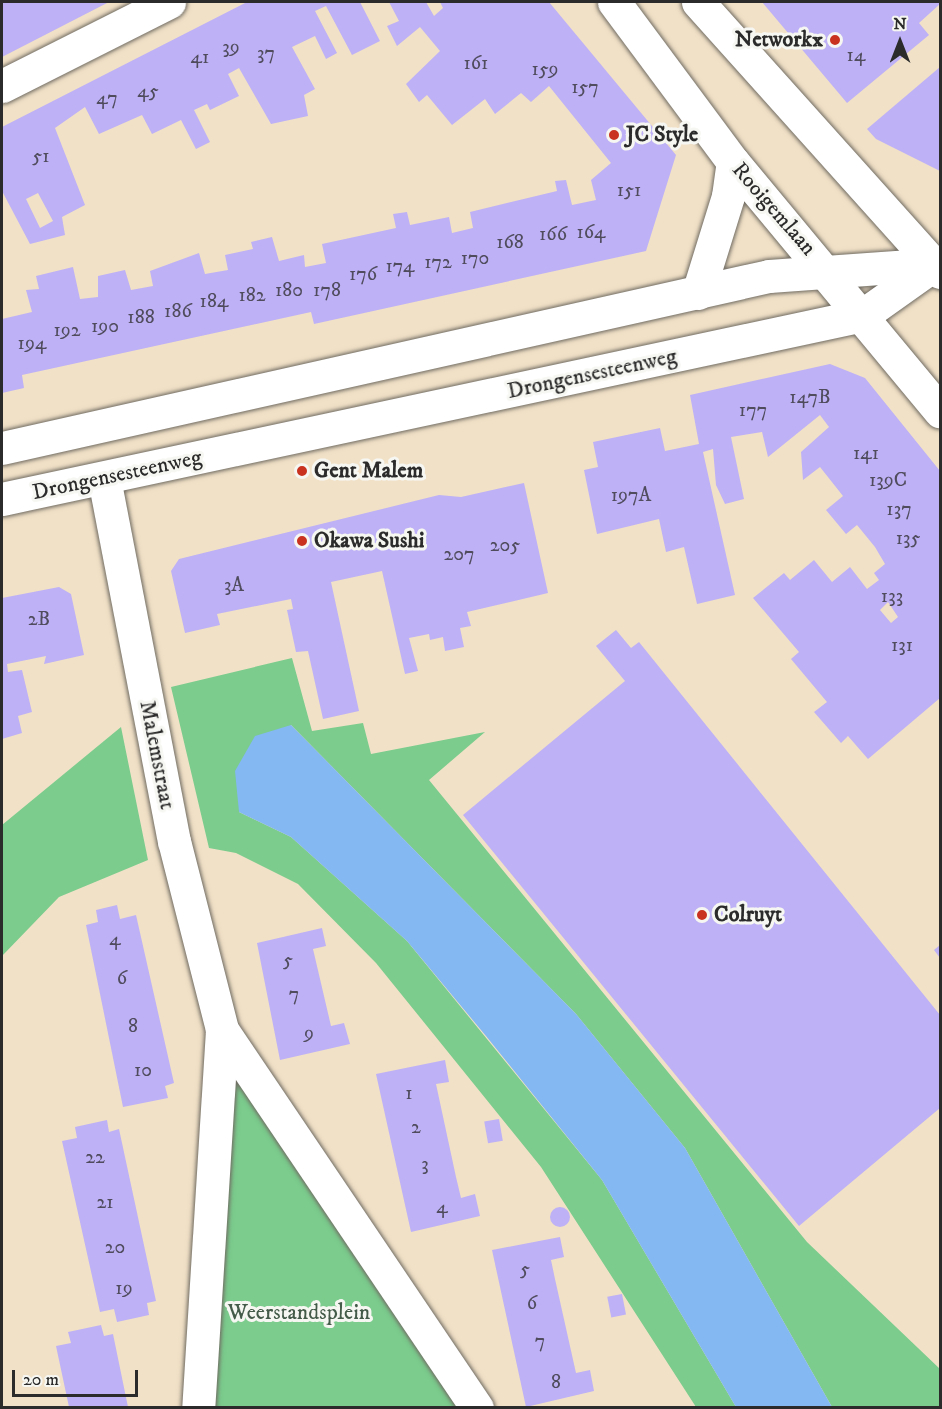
<!DOCTYPE html>
<style>
body{margin:0}
#map{position:relative;width:942px;height:1409px;overflow:hidden;background:#f1e1c7;font-family:"IM FELL DW Pica",serif}
div>[style]{position:absolute}
[style*='--x']{left:calc(var(--x)*1px);top:calc(var(--y)*1px);width:calc(var(--w)*1px);rotate:calc(var(--a)*1deg)}
.green>*{inset:0;background:#7bcc8d}
.water>*{inset:0;background:#83b8f2}
.building>*{inset:0;background:#beb1f5;transform-origin:0 0}
.round{border-radius:50%}
.roads{filter:drop-shadow(0 0 2px #706b62) drop-shadow(0 0 2px #706b62)}
.minor>*{height:33px;margin:-16.5px;padding:0 16.5px;transform-origin:16.5px;border-radius:16.5px;background:#fff}
.primary>*{height:33px;margin:-16.5px;padding:0 16.5px;transform-origin:16.5px;border-radius:16.5px;background:#fff}
.dots>*{width:16px;height:16px;translate:-50% -50%;box-sizing:border-box;border:3px solid #f6f6f2;border-radius:50%}
span{translate:-50% -50%;white-space:nowrap;text-align:center;line-height:1.15;-webkit-text-stroke:6px #f6f6f2;paint-order:stroke}
.number-label{font-size:20px;color:#504c5e}
.number-label span{-webkit-text-stroke-width:0}
.poi-label{font-size:22px;color:#2b2b2b;font-weight:700}
.right{translate:-100% -50%;text-align:right}
.left{translate:0 -50%;text-align:left}
.street-label{font-size:22px;color:#2b2b2b}
.park-label{font-size:22px;color:#435b48}
.frame{position:absolute;inset:0;border:3px solid #2b2b2b;pointer-events:none}
.north{position:absolute;left:870px;top:12px;width:60px;height:60px;-webkit-text-stroke:4px #f6f6f2;paint-order:stroke;rotate:0deg;font-size:16px;font-weight:700;line-height:24px;text-align:center;color:#2b2b2b}
.north::after{content:'';display:block;margin:auto;width:21px;height:27px;background:#2b2b2b;clip-path:polygon(50% 0,100% 100%,50% 72%,0 100%)}
.scale{position:absolute;left:12px;top:1370px;width:126px;height:27px;box-sizing:border-box;border:3px solid #2b2b2b;border-top:0;padding-left:8px;font-size:18px;line-height:21px;white-space:nowrap;color:#2b2b2b;-webkit-text-stroke:4px #f6f6f2;paint-order:stroke}
</style>
<div id="map">
<div class="green">
<div style="clip-path:polygon(292px 658px,312px 731px,363px 723px,371px 754px,485px 732px,429px 780px,807px 1242px,940px 1369px,940px 1407px,832px 1407px,685px 1148px,576px 1014px,291px 725px,239px 812px,291px 837px,407px 941px,602px 1180px,736px 1407px,696px 1407px,541px 1167px,376px 963px,298px 884px,236px 853px,209px 848px,171px 687px)"></div>
<div style="clip-path:polygon(121px 727px,148px 860px,59px 897px,2px 956px,2px 825px)"></div>
<div style="clip-path:polygon(222px 1030px,477px 1407px,198px 1407px)"></div>
</div>
<div class="water">
<div style="clip-path:polygon(291px 725px,576px 1014px,685px 1148px,832px 1407px,736px 1407px,602px 1180px,486px 1036px,407px 941px,291px 837px,239px 812px,235px 771px,255px 736px)"></div>
</div>
<div class="building">
<div style="clip-path:polygon(2px 2px,109px 2px,2px 57px)"></div>
<div style="clip-path:polygon(evenodd,247px 2px,360px 2px,380px 41px,352px 55px,326px 6px,315px 11px,337px 53px,326px 59px,315px 36px,292px 47px,315px 89px,304px 95px,308px 116px,271px 124px,239px 68px,228px 74px,239px 96px,210px 110px,207px 104px,194px 110px,210px 142px,196px 149px,181px 120px,152px 134px,142px 115px,99px 134px,85px 107px,55px 128px,85px 205px,62px 217px,65px 235px,30px 244px,2px 191px,2px 127px,247px 2px,38px 193px,53px 221px,40px 228px,26px 199px,38px 193px)"></div>
<div style="clip-path:polygon(389px 2px,426px 2px,434px 16px,443px 8px,440px 2px,549px 2px,676px 155px,646px 251px,314px 324px,311px 312px,22px 375px,24px 388px,2px 393px,2px 319px,32px 312px,26px 290px,39px 289px,36px 276px,73px 267px,80px 299px,98px 297px,98px 276px,125px 270px,131px 290px,153px 286px,150px 271px,199px 253px,205px 274px,228px 270px,225px 255px,253px 249px,251px 242px,272px 237px,279px 261px,304px 255px,305px 267px,326px 263px,322px 244px,396px 228px,393px 214px,407px 212px,410px 225px,449px 217px,452px 233px,473px 228px,470px 212px,557px 191px,555px 181px,566px 180px,572px 205px,596px 200px,591px 180px,611px 163px,549px 86px,531px 102px,521px 93px,495px 114px,485px 99px,452px 125px,427px 95px,419px 102px,406px 84px,440px 51px,420px 27px,397px 46px,387px 26px,399px 21px)"></div>
<div style="clip-path:polygon(762px 2px,940px 2px,940px 4px,919px 23px,929px 35px,847px 103px)"></div>
<div style="clip-path:polygon(940px 67px,940px 171px,876px 139px,867px 129px)"></div>
<div style="clip-path:polygon(evenodd,830px 364px,865px 378px,940px 471px,940px 698px,868px 759px,848px 736px,841px 743px,814px 712px,827px 702px,791px 659px,799px 652px,753px 598px,784px 573px,790px 580px,814px 560px,832px 582px,850px 567px,867px 589px,879px 580px,874px 573px,885px 564px,875px 547px,857px 525px,846px 534px,826px 510px,843px 496px,820px 467px,803px 480px,801px 452px,829px 427px,820px 415px,768px 457px,762px 432px,731px 437px,744px 499px,725px 504px,716px 485px,713px 449px,703px 452px,735px 595px,697px 604px,684px 547px,666px 552px,659px 519px,597px 534px,584px 470px,598px 467px,593px 442px,660px 428px,665px 451px,699px 444px,690px 395px,830px 364px,888px 602px,898px 617px,891px 623px,880px 610px,888px 602px)"></div>
<div style="clip-path:polygon(524px 483px,548px 593px,467px 612px,471px 626px,460px 628px,464px 647px,445px 651px,443px 637px,430px 640px,429px 634px,409px 638px,418px 671px,405px 674px,382px 571px,331px 582px,359px 711px,323px 719px,308px 651px,296px 652px,287px 610px,293px 609px,291px 599px,217px 614px,220px 625px,185px 633px,171px 571px,179px 559px,439px 495px,461px 497px)"></div>
<div style="clip-path:polygon(59px 587px,71px 594px,84px 655px,44px 664px,46px 656px,7px 664px,8px 672px,22px 670px,32px 712px,18px 716px,22px 733px,2px 739px,2px 598px)"></div>
<div style="clip-path:polygon(616px 630px,631px 648px,639px 642px,940px 1015px,940px 1108px,799px 1226px,463px 815px,625px 681px,596px 646px)"></div>
<div style="clip-path:polygon(117px 905px,120px 919px,136px 915px,174px 1083px,165px 1086px,168px 1098px,123px 1107px,86px 925px,98px 922px,96px 910px)"></div>
<div style="clip-path:polygon(322px 928px,326px 946px,313px 949px,331px 1026px,344px 1023px,350px 1044px,280px 1060px,257px 943px)"></div>
<div style="clip-path:polygon(940px 945px,940px 958px,934px 950px)"></div>
<div style="clip-path:polygon(445px 1060px,449px 1082px,436px 1084px,456px 1177px,461px 1198px,475px 1194px,480px 1216px,411px 1232px,376px 1074px)"></div>
<div style="left:499px;top:1119px;width:22px;height:15px;rotate:80deg"></div>
<div style="clip-path:polygon(107px 1120px,109px 1132px,119px 1129px,156px 1301px,147px 1303px,149px 1315px,117px 1322px,114px 1309px,100px 1312px,62px 1141px,77px 1138px,75px 1127px)"></div>
<div class="round" style="left:550px;top:1207px;width:20px;height:20px"></div>
<div style="clip-path:polygon(560px 1237px,564px 1257px,551px 1260px,555px 1279px,576px 1373px,590px 1370px,594px 1391px,526px 1407px,492px 1250px)"></div>
<div style="left:622px;top:1294px;width:21px;height:15px;rotate:79deg"></div>
<div style="clip-path:polygon(101px 1325px,104px 1336px,113px 1334px,128px 1407px,69px 1407px,56px 1346px,71px 1343px,68px 1332px)"></div>
</div>
<div class="roads">
<div class="minor">
<div style="--x:2;--y:86;--w:187;--a:-26.7"></div>
<div style="--x:104;--y:478;--w:370;--a:79.1"></div>
<div style="--x:174;--y:841;--w:195;--a:75.7"></div>
<div style="--x:222;--y:1030;--w:379;--a:93.6"></div>
<div style="--x:222;--y:1030;--w:456;--a:56"></div>
</div>
<div class="primary">
<div style="--x:614;--y:2;--w:199;--a:53.4"></div>
<div style="--x:733;--y:162;--w:324;--a:50.3"></div>
<div style="--x:698;--y:2;--w:363;--a:48.1"></div>
<div style="--x:698;--y:293;--w:102;--a:-72.8"></div>
<div style="--x:728;--y:196;--w:34;--a:-82"></div>
<div style="--x:2;--y:448;--w:786;--a:-12.64"></div>
<div style="--x:769;--y:276;--w:166;--a:-4.1"></div>
<div style="--x:2;--y:499;--w:880;--a:-12.06"></div>
<div style="--x:863;--y:315;--w:88;--a:-35.3"></div>
</div>
</div>
<div class="dots">
<div style="left:835px;top:40px;background:#c8321e"></div>
<div style="left:614px;top:135px;background:#c8321e"></div>
<div style="left:302px;top:471px;background:#c8321e"></div>
<div style="left:302px;top:541px;background:#c8321e"></div>
<div style="left:702px;top:915px;background:#c8321e"></div>
</div>
<div class="number-label">
<span style="left:231px;top:47px">39</span>
<span style="left:266px;top:53px">37</span>
<span style="left:856px;top:55px">14</span>
<span style="left:200px;top:57px">41</span>
<span style="left:476px;top:63px">161</span>
<span style="left:545px;top:69px">159</span>
<span style="left:585px;top:87px">157</span>
<span style="left:148px;top:91px">45</span>
<span style="left:107px;top:98px">47</span>
<span style="left:41px;top:156px">51</span>
<span style="left:629px;top:190px">151</span>
<span style="left:591px;top:232px">164</span>
<span style="left:553px;top:234px">166</span>
<span style="left:510px;top:242px">168</span>
<span style="left:475px;top:258px">170</span>
<span style="left:438px;top:262px">172</span>
<span style="left:400px;top:266px">174</span>
<span style="left:363px;top:274px">176</span>
<span style="left:289px;top:290px">180</span>
<span style="left:327px;top:290px">178</span>
<span style="left:252px;top:295px">182</span>
<span style="left:214px;top:301px">184</span>
<span style="left:178px;top:311px">186</span>
<span style="left:141px;top:317px">188</span>
<span style="left:105px;top:326px">190</span>
<span style="left:67px;top:330px">192</span>
<span style="left:32px;top:343px">194</span>
<span style="left:810px;top:397px">147B</span>
<span style="left:753px;top:410px">177</span>
<span style="left:866px;top:453px">141</span>
<span style="left:888px;top:480px">139C</span>
<span style="left:631px;top:495px">197A</span>
<span style="left:899px;top:509px">137</span>
<span style="left:908px;top:538px">135</span>
<span style="left:505px;top:545px">205</span>
<span style="left:459px;top:554px">207</span>
<span style="left:234px;top:585px">3A</span>
<span style="left:892px;top:596px">133</span>
<span style="left:39px;top:619px">2B</span>
<span style="left:902px;top:645px">131</span>
<span style="left:115px;top:939px">4</span>
<span style="left:288px;top:960px">5</span>
<span style="left:122px;top:978px">6</span>
<span style="left:294px;top:994px">7</span>
<span style="left:133px;top:1026px">8</span>
<span style="left:309px;top:1033px">9</span>
<span style="left:143px;top:1070px">10</span>
<span style="left:409px;top:1093px">1</span>
<span style="left:416px;top:1127px">2</span>
<span style="left:95px;top:1157px">22</span>
<span style="left:425px;top:1164px">3</span>
<span style="left:105px;top:1202px">21</span>
<span style="left:442px;top:1207px">4</span>
<span style="left:115px;top:1247px">20</span>
<span style="left:525px;top:1269px">5</span>
<span style="left:124px;top:1288px">19</span>
<span style="left:532px;top:1303px">6</span>
<span style="left:540px;top:1341px">7</span>
<span style="left:556px;top:1382px">8</span>
</div>
<div class="poi-label">
<span class="right" style="left:823px;top:40px">Networkx</span>
<span class="left" style="left:626px;top:135px">JC Style</span>
<span class="left" style="left:314px;top:471px">Gent Malem</span>
<span class="left" style="left:314px;top:541px">Okawa Sushi</span>
<span class="left" style="left:714px;top:915px">Colruyt</span>
</div>
<div class="street-label">
<span style="left:774px;top:209px;rotate:49deg">Rooigemlaan</span>
<span style="left:592px;top:374px;rotate:-12deg">Drongensesteenweg</span>
<span style="left:117px;top:475px;rotate:-12deg">Drongensesteenweg</span>
<span style="left:157px;top:755px;rotate:79deg">Malemstraat</span>
</div>
<div class="park-label">
<span style="left:299px;top:1313px">Weerstandsplein</span>
</div>
<div class="frame"></div>
<div class="north">N</div>
<div class="scale">20 m</div>
</div>
